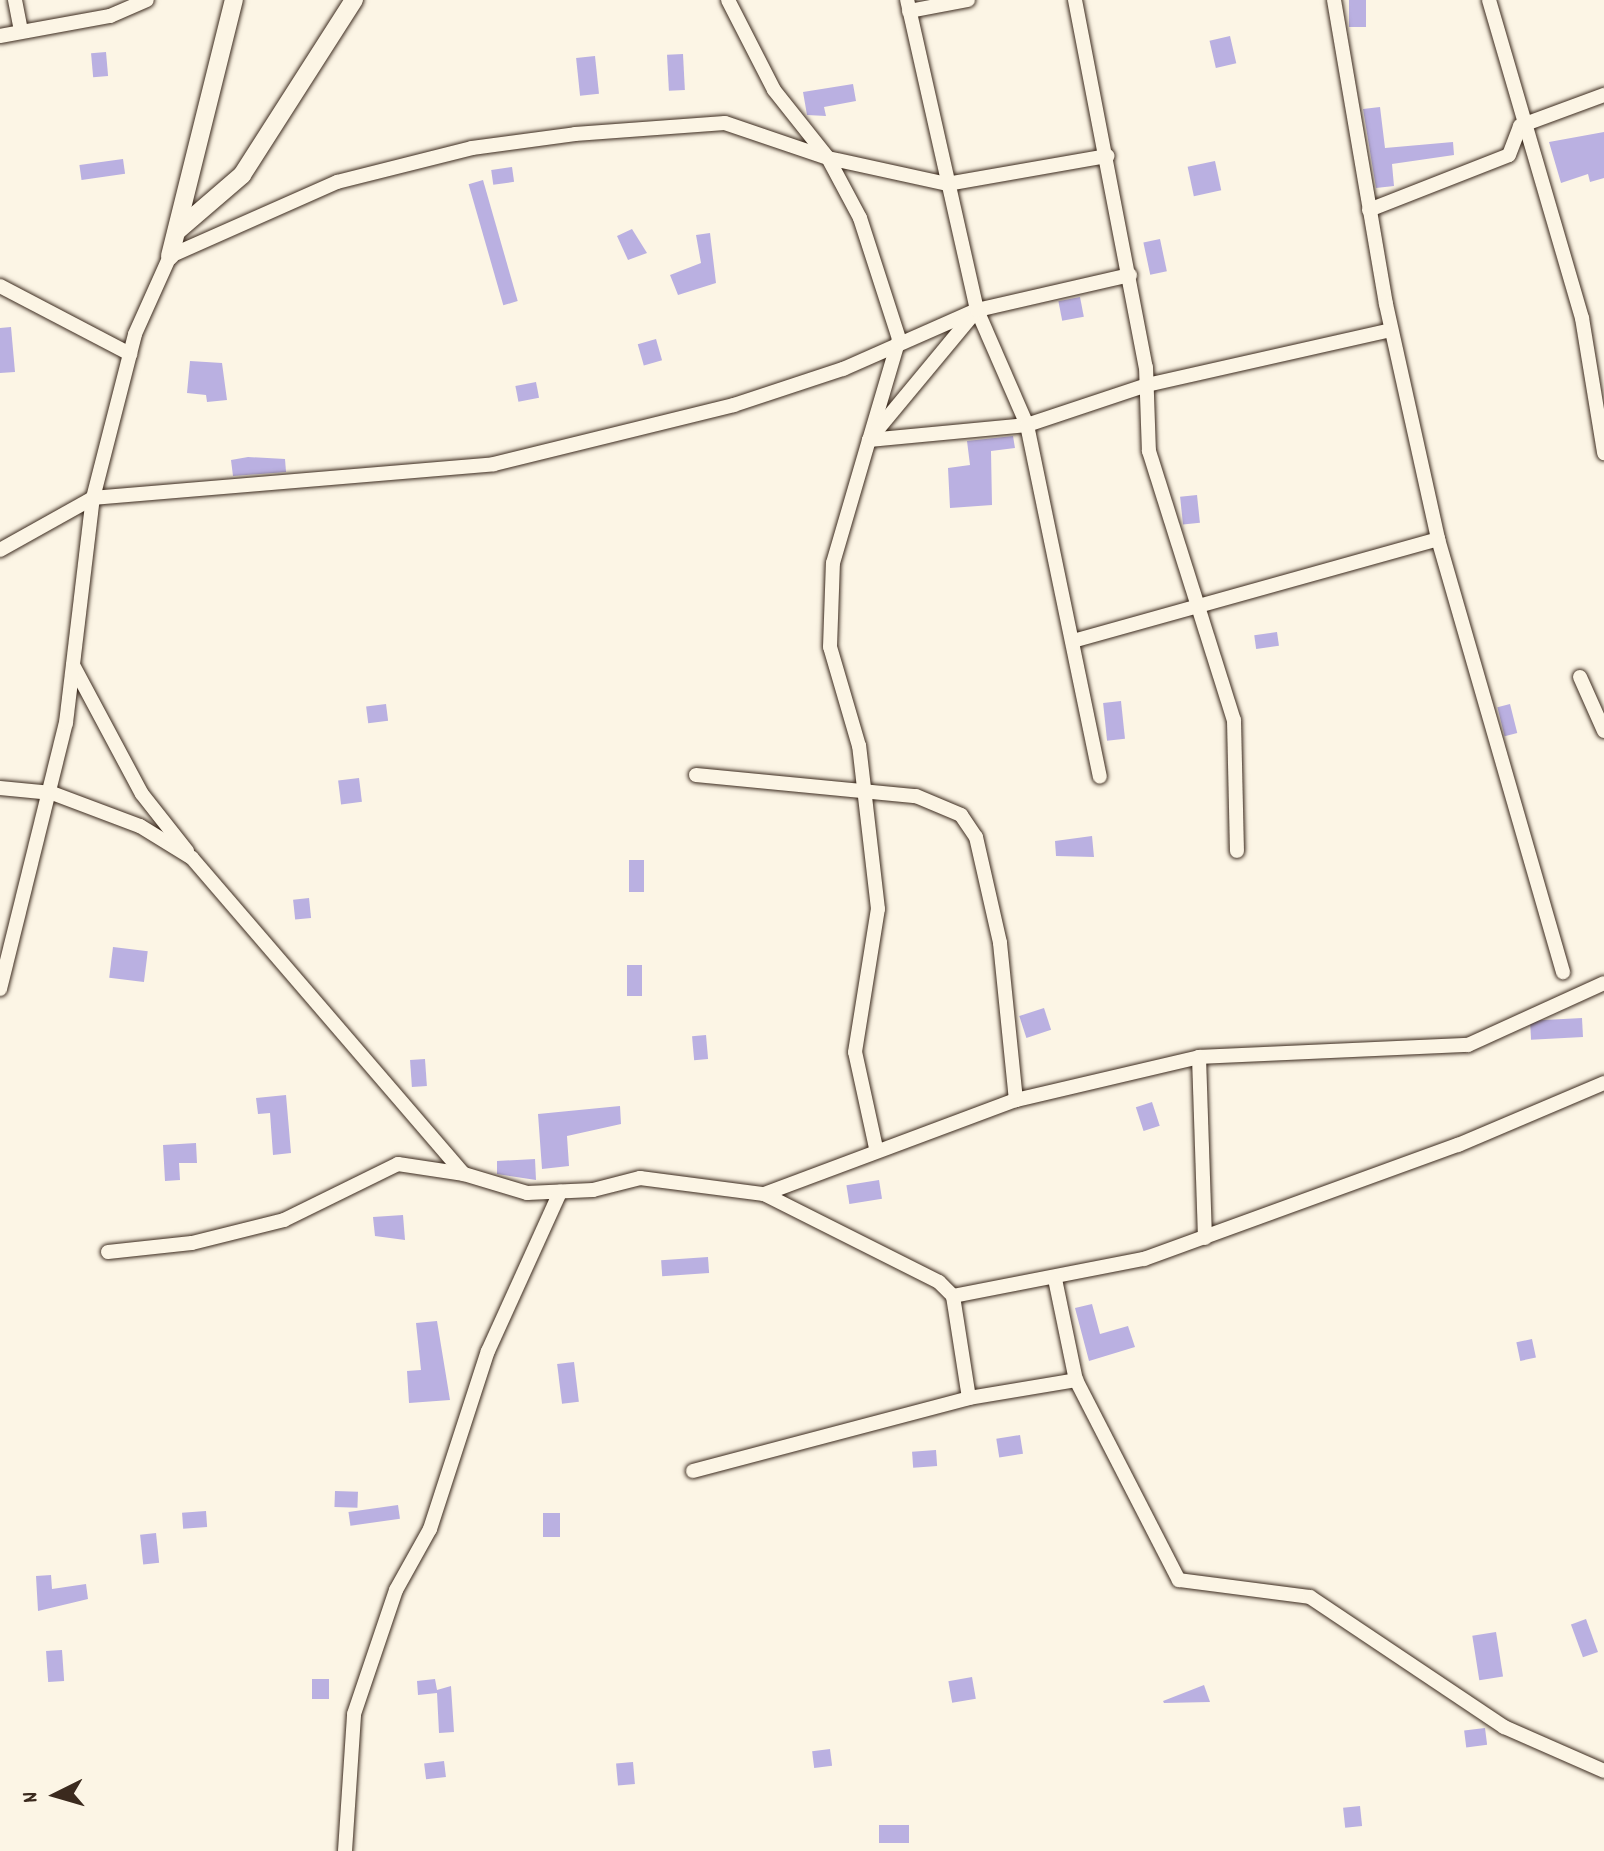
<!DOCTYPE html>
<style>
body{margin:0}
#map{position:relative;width:1604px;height:1851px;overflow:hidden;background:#fcf5e5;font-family:Dekko,sans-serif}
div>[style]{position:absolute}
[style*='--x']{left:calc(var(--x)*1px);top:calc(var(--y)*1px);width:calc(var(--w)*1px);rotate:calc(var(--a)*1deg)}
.building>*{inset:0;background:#bab0e1;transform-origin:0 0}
.roads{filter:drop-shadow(0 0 2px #3b2a1e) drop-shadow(0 0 2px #3b2a1e)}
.minor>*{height:14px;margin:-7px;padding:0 7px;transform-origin:7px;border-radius:7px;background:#fcf5e5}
.tertiary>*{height:18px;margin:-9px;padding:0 9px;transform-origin:9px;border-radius:9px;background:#fcf5e5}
span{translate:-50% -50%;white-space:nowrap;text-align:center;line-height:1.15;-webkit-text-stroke:6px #fcf5e5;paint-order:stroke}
.north{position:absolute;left:16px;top:1755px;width:80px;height:80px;-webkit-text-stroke:6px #fcf5e5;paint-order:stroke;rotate:265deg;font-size:22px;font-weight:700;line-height:32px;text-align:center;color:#3b2a1e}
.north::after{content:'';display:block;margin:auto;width:28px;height:36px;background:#3b2a1e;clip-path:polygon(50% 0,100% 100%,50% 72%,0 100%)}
</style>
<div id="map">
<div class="building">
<div style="left:1349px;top:0;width:17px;height:27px"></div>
<div style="left:1230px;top:36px;width:28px;height:21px;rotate:77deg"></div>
<div style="left:106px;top:52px;width:24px;height:15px;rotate:85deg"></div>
<div style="left:683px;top:54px;width:36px;height:16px;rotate:87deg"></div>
<div style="left:595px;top:56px;width:38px;height:19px;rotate:84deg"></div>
<div style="clip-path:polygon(853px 84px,856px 101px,824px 107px,826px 116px,807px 115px,803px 92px)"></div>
<div style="clip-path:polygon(1380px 107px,1385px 148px,1453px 142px,1454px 155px,1392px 164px,1394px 186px,1376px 188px,1363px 109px)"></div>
<div style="clip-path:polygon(1604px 132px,1604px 178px,1590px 182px,1588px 174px,1561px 183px,1549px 142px)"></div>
<div style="left:123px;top:159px;width:15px;height:44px;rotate:82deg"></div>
<div style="left:1215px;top:161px;width:30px;height:28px;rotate:78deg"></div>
<div style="left:512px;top:167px;width:15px;height:21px;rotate:82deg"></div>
<div style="left:483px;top:180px;width:126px;height:15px;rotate:74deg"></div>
<div style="clip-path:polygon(632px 229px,647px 253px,628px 260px,617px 236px)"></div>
<div style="clip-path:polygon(710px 233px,716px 283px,678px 295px,670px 275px,701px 263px,696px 235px)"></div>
<div style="left:1160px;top:239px;width:33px;height:17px;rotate:78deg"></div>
<div style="left:1080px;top:297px;width:20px;height:22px;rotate:79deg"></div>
<div style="clip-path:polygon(11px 327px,15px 372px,0 373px,0 328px)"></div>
<div style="left:656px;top:339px;width:22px;height:19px;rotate:74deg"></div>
<div style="clip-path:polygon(190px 361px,222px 363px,227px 400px,207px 402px,206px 395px,187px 393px)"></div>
<div style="left:536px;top:382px;width:16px;height:21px;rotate:79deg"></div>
<div style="clip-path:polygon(1013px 436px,1015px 448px,991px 451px,992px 505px,950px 508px,948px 468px,970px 465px,967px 441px)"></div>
<div style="clip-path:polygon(248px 457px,285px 459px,286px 472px,233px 476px,231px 460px)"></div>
<div style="left:1197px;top:495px;width:28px;height:17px;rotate:84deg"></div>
<div style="left:1277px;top:632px;width:14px;height:23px;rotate:82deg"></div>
<div style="left:1121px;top:701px;width:38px;height:18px;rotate:84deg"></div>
<div style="left:386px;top:704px;width:17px;height:20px;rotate:83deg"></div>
<div style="left:1510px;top:704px;width:30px;height:13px;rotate:76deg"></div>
<div style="left:359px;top:778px;width:24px;height:21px;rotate:83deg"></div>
<div style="clip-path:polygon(1092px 836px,1094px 857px,1056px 856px,1055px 841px)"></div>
<div style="left:629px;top:860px;width:15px;height:32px"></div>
<div style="left:309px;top:898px;width:20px;height:16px;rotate:84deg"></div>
<div style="left:113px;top:947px;width:35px;height:31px;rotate:7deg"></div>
<div style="left:627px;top:965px;width:15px;height:31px"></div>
<div style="left:1044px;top:1008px;width:23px;height:26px;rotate:72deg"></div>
<div style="left:1582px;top:1018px;width:19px;height:52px;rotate:87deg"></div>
<div style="left:706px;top:1035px;width:24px;height:14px;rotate:85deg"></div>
<div style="left:425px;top:1059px;width:27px;height:15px;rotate:86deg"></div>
<div style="clip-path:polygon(286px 1095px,291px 1153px,273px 1155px,270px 1113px,258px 1114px,256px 1098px)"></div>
<div style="left:1152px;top:1102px;width:25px;height:17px;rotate:72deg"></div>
<div style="clip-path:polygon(620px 1106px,621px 1124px,567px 1136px,569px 1166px,542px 1169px,538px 1114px)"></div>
<div style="clip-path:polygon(196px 1143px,197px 1163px,179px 1163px,180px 1180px,165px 1181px,163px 1145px)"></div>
<div style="clip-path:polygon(535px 1159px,536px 1180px,497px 1174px,497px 1161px)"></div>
<div style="left:879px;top:1180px;width:19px;height:33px;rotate:81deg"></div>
<div style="clip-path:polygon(403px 1215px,405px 1240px,375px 1236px,373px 1217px)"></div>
<div style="left:708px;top:1257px;width:16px;height:47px;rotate:86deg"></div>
<div style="clip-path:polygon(1092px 1304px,1100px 1334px,1128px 1326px,1135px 1347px,1089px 1361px,1075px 1308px)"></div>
<div style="clip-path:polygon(437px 1321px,450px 1400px,409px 1403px,407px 1371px,421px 1370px,416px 1323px)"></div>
<div style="left:1532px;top:1339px;width:19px;height:16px;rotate:78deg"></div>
<div style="left:574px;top:1362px;width:40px;height:17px;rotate:83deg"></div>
<div style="left:1020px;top:1435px;width:19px;height:24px;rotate:81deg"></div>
<div style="left:936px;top:1450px;width:16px;height:24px;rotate:86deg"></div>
<div style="left:335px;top:1491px;width:23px;height:16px;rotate:2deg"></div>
<div style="left:398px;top:1505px;width:14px;height:50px;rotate:82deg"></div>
<div style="left:206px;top:1511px;width:16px;height:24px;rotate:86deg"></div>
<div style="left:543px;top:1513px;width:17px;height:24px"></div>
<div style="left:156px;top:1533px;width:30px;height:16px;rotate:84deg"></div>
<div style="clip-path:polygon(51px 1575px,52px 1589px,86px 1584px,88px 1599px,38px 1611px,36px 1576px)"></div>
<div style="left:1586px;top:1619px;width:35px;height:16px;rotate:70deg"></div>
<div style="left:1496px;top:1632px;width:45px;height:24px;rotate:81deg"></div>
<div style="left:62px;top:1650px;width:31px;height:16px;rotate:86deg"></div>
<div style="left:972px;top:1677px;width:22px;height:24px;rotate:80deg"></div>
<div style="left:329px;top:1679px;width:20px;height:17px;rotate:90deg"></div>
<div style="clip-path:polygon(435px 1679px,437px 1690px,451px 1686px,454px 1732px,439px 1733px,437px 1693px,418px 1695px,417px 1681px)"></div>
<div style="clip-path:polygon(1204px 1685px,1210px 1702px,1164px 1703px,1163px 1701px)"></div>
<div style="left:1485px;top:1728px;width:17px;height:21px;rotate:83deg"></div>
<div style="left:830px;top:1749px;width:17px;height:18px;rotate:83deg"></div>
<div style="left:444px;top:1761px;width:16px;height:20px;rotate:83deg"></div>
<div style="left:633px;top:1762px;width:22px;height:17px;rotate:85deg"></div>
<div style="left:1360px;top:1806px;width:20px;height:17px;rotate:84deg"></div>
<div style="left:909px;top:1825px;width:18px;height:30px;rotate:90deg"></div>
</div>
<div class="roads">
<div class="minor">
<div style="--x:15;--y:0;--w:32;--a:79"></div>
<div style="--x:728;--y:0;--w:101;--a:62.9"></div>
<div style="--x:774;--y:90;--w:87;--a:51.5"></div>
<div style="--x:828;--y:158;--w:68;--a:61.9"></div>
<div style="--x:860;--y:218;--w:127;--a:72.1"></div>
<div style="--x:899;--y:339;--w:105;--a:106.5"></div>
<div style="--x:869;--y:440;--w:159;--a:-5.4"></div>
<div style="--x:1027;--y:425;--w:126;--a:-18.4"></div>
<div style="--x:1147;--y:385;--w:250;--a:-12.7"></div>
<div style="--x:1075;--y:0;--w:374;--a:79.1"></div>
<div style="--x:1146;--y:367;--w:84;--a:88"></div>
<div style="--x:1149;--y:451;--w:282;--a:72.5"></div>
<div style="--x:1234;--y:720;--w:131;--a:88.7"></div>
<div style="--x:1334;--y:0;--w:308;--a:80.3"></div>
<div style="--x:1386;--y:304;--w:241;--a:77.5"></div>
<div style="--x:1438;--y:539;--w:451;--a:73.9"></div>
<div style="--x:1489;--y:0;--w:331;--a:73.7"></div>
<div style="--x:1582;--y:318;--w:137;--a:80.7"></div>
<div style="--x:909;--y:11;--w:60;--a:-10.6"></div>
<div style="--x:0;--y:36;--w:112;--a:-10.3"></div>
<div style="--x:110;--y:16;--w:40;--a:-23.4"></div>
<div style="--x:1369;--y:210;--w:150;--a:-21.4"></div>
<div style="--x:1509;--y:155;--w:31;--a:-69"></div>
<div style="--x:1520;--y:126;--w:90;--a:-20.3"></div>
<div style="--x:0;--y:286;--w:147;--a:27.6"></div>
<div style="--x:977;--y:310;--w:125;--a:66.5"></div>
<div style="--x:1027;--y:425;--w:359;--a:78.3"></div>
<div style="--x:0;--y:550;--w:107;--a:-29.2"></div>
<div style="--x:93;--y:498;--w:402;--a:-4.8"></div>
<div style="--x:494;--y:464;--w:247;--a:-13.8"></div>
<div style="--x:734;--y:405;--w:115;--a:-18.3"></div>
<div style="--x:843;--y:369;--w:146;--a:-23.8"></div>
<div style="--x:977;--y:310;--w:157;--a:-12.9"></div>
<div style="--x:1073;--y:641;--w:379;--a:-15.6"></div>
<div style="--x:73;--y:665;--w:146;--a:61.9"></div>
<div style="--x:142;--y:794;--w:73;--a:51.7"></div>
<div style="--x:1580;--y:677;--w:59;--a:66"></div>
<div style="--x:696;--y:775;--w:221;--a:5.5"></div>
<div style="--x:916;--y:796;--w:49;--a:22.9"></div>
<div style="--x:961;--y:815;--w:27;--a:56"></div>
<div style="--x:976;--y:837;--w:109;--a:77.2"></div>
<div style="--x:1000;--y:943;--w:158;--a:84.2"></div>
<div style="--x:1016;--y:1100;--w:188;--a:-13.2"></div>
<div style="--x:1199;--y:1057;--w:269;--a:-2.6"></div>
<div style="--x:1468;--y:1045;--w:149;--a:-24.5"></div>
<div style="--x:0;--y:788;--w:52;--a:5.5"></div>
<div style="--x:52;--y:793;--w:94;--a:20.6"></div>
<div style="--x:140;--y:826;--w:61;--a:31.6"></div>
<div style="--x:192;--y:858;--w:417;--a:49.3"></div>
<div style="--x:464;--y:1174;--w:66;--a:16.8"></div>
<div style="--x:527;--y:1193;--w:66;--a:-2.6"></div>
<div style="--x:593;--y:1190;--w:49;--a:-14.3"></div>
<div style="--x:640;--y:1178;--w:125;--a:7.4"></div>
<div style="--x:764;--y:1194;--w:196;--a:26.7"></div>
<div style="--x:939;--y:1282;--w:20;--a:45"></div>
<div style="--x:953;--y:1296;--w:103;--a:81.1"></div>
<div style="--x:0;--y:989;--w:274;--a:-76.1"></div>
<div style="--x:66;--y:723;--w:227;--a:-83.2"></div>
<div style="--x:93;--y:498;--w:169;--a:-75.6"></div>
<div style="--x:135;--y:334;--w:85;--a:-65.8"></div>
<div style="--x:170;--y:256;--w:183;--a:-23.9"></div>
<div style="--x:337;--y:182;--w:139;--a:-14.1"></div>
<div style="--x:472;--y:148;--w:104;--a:-7.7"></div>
<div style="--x:575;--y:134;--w:150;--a:-4.2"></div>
<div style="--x:725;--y:123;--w:109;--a:18.8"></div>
<div style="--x:828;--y:158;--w:122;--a:12.3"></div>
<div style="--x:947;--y:184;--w:163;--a:-9.9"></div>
<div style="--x:1199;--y:1057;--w:181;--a:88.1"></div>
<div style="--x:876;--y:1148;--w:98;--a:-102.3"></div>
<div style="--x:855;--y:1052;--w:145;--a:-80.9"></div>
<div style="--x:878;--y:909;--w:164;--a:-96.6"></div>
<div style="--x:859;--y:746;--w:103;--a:-106.3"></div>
<div style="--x:830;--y:647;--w:84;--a:-88"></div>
<div style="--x:833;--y:563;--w:128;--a:-73.7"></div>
<div style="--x:869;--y:440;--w:169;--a:-50.3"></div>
<div style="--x:977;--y:310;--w:318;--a:-102.7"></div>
<div style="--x:764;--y:1194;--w:269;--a:-20.5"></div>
<div style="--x:108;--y:1252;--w:84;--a:-6.1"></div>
<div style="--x:192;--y:1243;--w:95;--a:-14"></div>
<div style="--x:284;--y:1220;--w:127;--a:-26.2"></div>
<div style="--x:398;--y:1164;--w:67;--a:8.6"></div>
<div style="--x:1055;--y:1279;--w:103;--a:78.3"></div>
<div style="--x:1076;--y:1380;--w:225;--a:62.8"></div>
<div style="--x:1179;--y:1580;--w:132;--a:7.4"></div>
<div style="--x:1310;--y:1597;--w:234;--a:33.8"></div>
<div style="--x:1504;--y:1727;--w:109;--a:23.7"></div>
<div style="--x:953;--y:1296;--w:195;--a:-11"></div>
<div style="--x:1144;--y:1259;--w:334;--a:-20"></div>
<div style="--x:1458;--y:1145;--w:159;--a:-23"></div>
<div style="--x:693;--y:1471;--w:285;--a:-14.8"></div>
<div style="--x:969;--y:1398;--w:109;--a:-9.5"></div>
<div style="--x:345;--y:1851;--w:137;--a:-86.2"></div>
<div style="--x:354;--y:1714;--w:131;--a:-71.3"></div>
<div style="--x:396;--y:1590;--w:70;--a:-60.9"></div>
<div style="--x:430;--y:1529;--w:187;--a:-72"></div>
<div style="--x:488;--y:1351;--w:175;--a:-65.6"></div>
</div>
<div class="tertiary">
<div style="--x:177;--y:231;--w:86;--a:-40.7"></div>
<div style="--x:242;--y:175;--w:208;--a:-57.4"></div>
<div style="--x:170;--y:256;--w:264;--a:-76"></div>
</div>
</div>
<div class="north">N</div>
</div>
